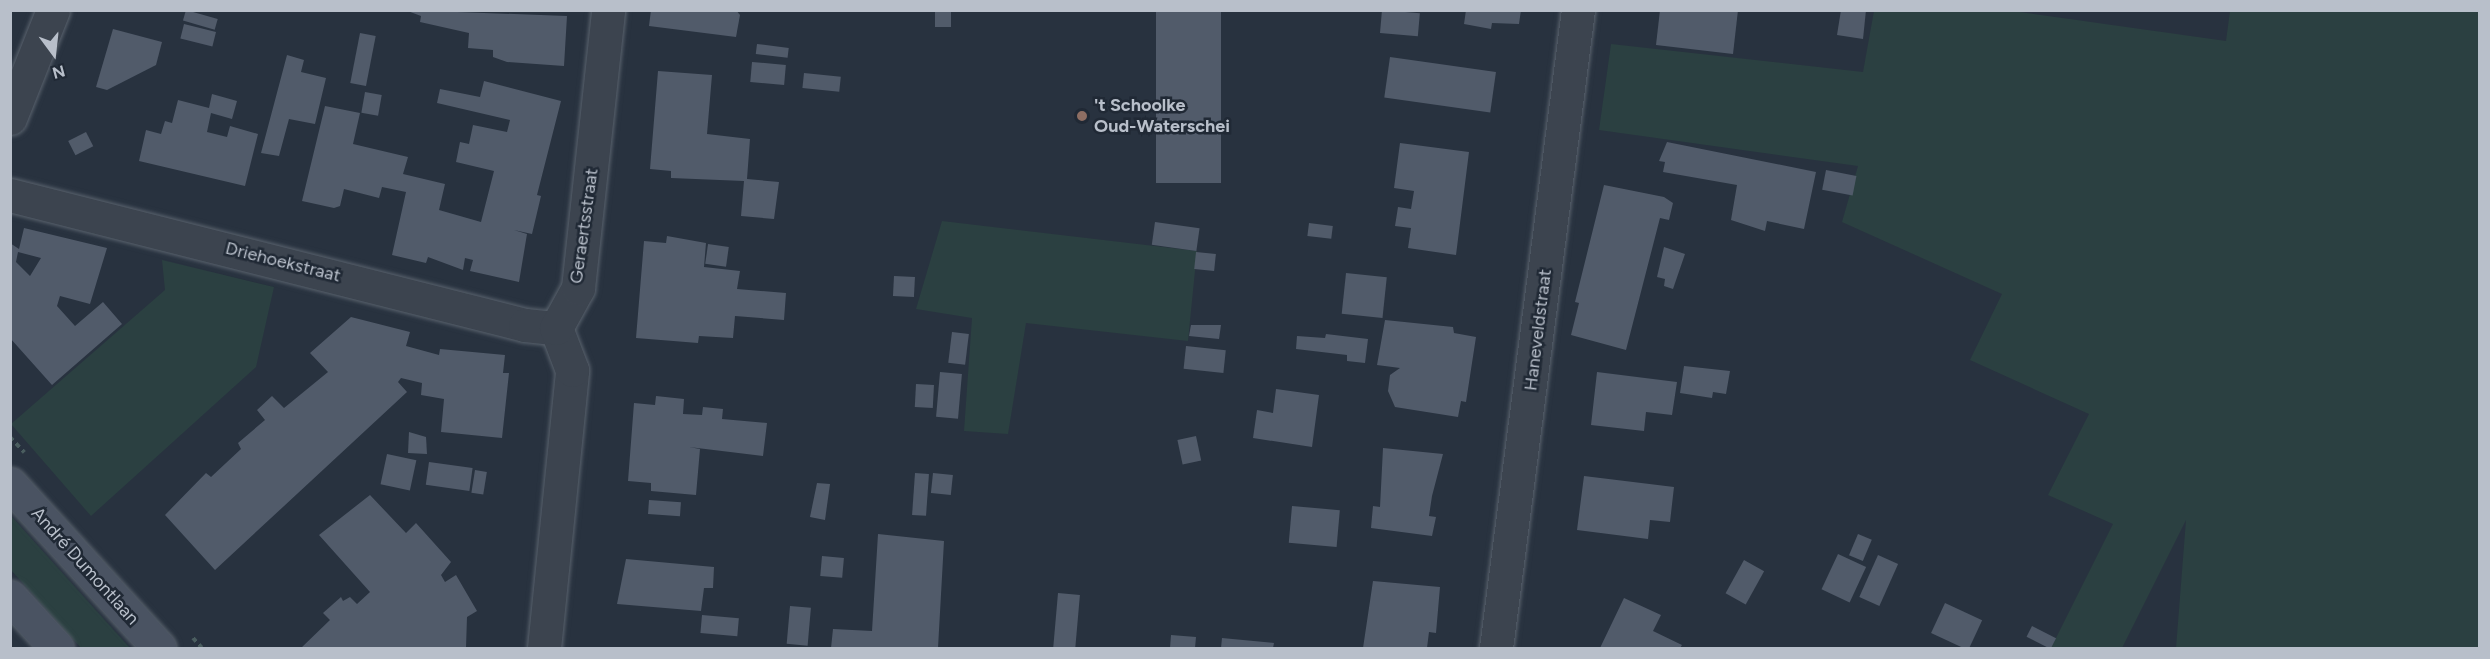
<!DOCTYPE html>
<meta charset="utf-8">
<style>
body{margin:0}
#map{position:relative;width:2490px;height:659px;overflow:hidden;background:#28323f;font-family:Figtree,sans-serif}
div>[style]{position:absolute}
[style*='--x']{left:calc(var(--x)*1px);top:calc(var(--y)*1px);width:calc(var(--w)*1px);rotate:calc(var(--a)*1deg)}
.green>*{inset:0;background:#2b4041}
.building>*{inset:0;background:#515b6a;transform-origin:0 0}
.path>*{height:4px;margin-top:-2px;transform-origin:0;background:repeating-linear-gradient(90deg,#4a5d5f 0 4.5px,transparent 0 9px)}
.roads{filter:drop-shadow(0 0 2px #59626d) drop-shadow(0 0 2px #59626d)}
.street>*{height:33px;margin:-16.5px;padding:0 16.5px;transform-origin:16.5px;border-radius:16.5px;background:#3c444f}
.secondary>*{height:33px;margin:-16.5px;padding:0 16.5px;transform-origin:16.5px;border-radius:16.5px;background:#4a5362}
.dots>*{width:16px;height:16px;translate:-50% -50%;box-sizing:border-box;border:3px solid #202935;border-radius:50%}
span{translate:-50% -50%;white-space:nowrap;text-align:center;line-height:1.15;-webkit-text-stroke:5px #202935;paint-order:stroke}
.poi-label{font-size:18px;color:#b8bfca;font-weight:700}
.left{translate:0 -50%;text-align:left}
.street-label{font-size:18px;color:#b8bfca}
.frame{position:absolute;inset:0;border:12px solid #b8bfca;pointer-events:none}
.north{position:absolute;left:24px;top:24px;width:60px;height:60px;-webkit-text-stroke:4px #202935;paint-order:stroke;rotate:165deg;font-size:16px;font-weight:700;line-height:24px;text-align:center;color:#b8bfca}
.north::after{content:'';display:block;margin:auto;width:21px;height:27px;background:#b8bfca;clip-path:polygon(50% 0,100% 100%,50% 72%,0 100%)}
</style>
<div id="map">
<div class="green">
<div style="clip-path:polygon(1874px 11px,2013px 11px,2226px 41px,2230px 11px,2479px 11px,2479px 648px,2176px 648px,2186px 520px,2122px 648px,2051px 648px,2113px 524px,2048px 495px,2089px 414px,1970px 360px,2002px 294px,1842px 222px,1858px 166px,1599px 130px,1611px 44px,1863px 72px)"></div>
<div style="clip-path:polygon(942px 221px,1197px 251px,1188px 341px,1026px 323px,1008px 434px,964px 431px,972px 318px,916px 309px)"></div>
<div style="clip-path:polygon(162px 260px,274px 287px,256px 367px,91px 516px,11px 424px,165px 290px)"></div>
<div style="clip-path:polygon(10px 516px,11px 516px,130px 648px,81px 648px,11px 570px)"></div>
</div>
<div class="building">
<div style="left:186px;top:10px;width:33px;height:11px;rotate:16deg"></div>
<div style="clip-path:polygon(405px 10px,567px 16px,564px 66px,507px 62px,493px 57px,493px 50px,468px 48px,469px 33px,420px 22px,421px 16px)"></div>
<div style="clip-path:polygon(651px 10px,736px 10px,740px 15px,736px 37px,649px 26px)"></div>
<div style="left:935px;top:10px;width:16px;height:17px"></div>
<div style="left:1156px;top:10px;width:65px;height:173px"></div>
<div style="left:1382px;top:10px;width:38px;height:23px;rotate:5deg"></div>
<div style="clip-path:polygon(1466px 10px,1521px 10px,1519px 24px,1492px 23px,1491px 29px,1464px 24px)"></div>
<div style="clip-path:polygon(1660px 10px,1738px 10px,1733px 54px,1656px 45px)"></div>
<div style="clip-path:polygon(1841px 10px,1866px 10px,1863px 39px,1837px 35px)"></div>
<div style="left:184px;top:24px;width:33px;height:15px;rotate:14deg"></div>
<div style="clip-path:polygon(113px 29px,162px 42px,156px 65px,107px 90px,96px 87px)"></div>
<div style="left:360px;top:33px;width:16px;height:51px;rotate:11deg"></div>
<div style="left:757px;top:44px;width:32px;height:10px;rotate:7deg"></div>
<div style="clip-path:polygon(287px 55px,304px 60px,301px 72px,326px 78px,315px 124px,289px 119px,279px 156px,261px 153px)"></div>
<div style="left:1390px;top:57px;width:107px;height:41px;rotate:8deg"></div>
<div style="left:752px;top:62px;width:34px;height:20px;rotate:5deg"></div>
<div style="clip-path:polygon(658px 71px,712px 75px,707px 134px,750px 139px,747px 179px,779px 182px,774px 219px,741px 216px,744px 181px,671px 178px,671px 171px,650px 169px)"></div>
<div style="left:804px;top:73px;width:37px;height:15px;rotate:6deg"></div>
<div style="clip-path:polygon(484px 81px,561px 101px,537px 195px,541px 196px,532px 234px,514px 230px,527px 234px,519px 282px,470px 271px,473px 260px,465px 258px,463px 270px,428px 257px,426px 263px,392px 255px,406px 192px,382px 187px,379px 198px,344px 189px,340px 206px,334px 208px,302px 201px,325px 106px,360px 113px,353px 144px,408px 157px,403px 174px,445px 184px,439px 210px,481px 222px,494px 171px,456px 162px,460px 142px,469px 144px,473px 125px,507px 132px,510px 120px,437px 103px,440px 89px,480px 97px)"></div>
<div style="left:365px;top:92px;width:17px;height:21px;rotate:10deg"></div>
<div style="clip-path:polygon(212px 94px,237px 101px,232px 119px,211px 113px,207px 132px,227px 137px,230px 126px,258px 134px,245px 186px,139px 161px,146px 130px,161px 134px,165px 121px,172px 123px,178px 100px,209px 108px)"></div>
<div style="left:86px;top:132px;width:16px;height:20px;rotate:63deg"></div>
<div style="clip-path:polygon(1667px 142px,1816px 172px,1804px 229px,1767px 221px,1765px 231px,1731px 220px,1737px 185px,1663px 172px,1665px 162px,1659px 161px)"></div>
<div style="clip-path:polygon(1400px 143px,1469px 152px,1456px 255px,1408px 248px,1411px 228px,1395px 226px,1398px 207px,1411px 209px,1414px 191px,1394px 188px)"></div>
<div style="left:1826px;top:170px;width:31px;height:20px;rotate:11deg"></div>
<div style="clip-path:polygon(1604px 185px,1664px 197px,1673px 203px,1669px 220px,1660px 218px,1626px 350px,1571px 335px,1579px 303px,1575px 302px)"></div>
<div style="left:1155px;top:222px;width:45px;height:23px;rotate:8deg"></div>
<div style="left:1309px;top:223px;width:24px;height:13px;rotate:7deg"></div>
<div style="clip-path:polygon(evenodd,24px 228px,107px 248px,90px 304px,60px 296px,57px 306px,75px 326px,103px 302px,122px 324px,52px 385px,10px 338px,10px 243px,19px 249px,24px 228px,18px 252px,41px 258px,30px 276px,16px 262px,18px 252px)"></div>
<div style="clip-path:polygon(667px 236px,706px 243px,704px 267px,740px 271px,737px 289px,786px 293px,784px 320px,735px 316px,733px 338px,699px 336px,698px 343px,636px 338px,644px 241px,666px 243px)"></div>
<div style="left:708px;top:244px;width:21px;height:20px;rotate:8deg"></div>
<div style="clip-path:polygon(1664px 247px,1685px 254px,1673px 289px,1664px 286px,1665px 279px,1657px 277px)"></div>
<div style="left:1196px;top:252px;width:20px;height:17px;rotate:6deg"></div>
<div style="left:1346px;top:273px;width:41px;height:41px;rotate:6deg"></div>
<div style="left:894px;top:276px;width:21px;height:20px;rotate:3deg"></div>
<div style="clip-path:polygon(351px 317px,410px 332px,406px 346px,439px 355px,440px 349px,505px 355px,503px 373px,509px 373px,502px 438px,441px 432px,444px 399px,421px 395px,422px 383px,401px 378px,398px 382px,407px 392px,215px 570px,165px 515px,206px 473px,211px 477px,241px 449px,238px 443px,265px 420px,257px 410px,272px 396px,284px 408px,328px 372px,310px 353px)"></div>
<div style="clip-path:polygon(1385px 320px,1453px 327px,1454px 333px,1476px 337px,1466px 402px,1461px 401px,1458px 417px,1395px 407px,1388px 391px,1390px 375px,1400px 368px,1377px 365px)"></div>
<div style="clip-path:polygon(1191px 325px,1221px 325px,1219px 339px,1189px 336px)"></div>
<div style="left:952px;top:332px;width:17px;height:31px;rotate:7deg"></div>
<div style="clip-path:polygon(1326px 334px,1368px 339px,1365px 363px,1347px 361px,1347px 355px,1296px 349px,1297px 336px,1325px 338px)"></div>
<div style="left:1186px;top:346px;width:40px;height:23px;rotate:6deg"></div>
<div style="clip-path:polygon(1684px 366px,1730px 371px,1726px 394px,1713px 392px,1712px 398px,1680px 393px)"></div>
<div style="left:940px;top:372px;width:22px;height:45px;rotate:5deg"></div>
<div style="clip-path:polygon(1597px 372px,1677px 382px,1672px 415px,1646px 412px,1644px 431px,1591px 425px)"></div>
<div style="left:916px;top:384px;width:18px;height:23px;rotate:3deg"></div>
<div style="clip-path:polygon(1276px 389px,1319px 395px,1312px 447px,1253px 438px,1257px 410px,1273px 413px)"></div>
<div style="clip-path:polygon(656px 396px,684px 399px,683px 414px,702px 415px,703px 407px,723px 409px,722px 419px,767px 423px,763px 456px,689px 447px,700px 449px,696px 495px,651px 491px,651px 483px,628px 481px,634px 403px,655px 405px)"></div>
<div style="clip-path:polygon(409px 432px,426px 437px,427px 454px,408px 453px)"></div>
<div style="left:1196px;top:436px;width:25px;height:19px;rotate:78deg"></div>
<div style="clip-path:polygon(1383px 448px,1443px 454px,1432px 496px,1429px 516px,1436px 517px,1432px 536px,1371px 528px,1373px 506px,1380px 507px)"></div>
<div style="left:387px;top:454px;width:30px;height:31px;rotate:12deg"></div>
<div style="left:429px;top:462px;width:44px;height:23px;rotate:8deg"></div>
<div style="left:475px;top:470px;width:12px;height:23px;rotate:9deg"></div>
<div style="left:915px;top:473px;width:14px;height:42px;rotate:4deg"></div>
<div style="left:933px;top:473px;width:20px;height:20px;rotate:6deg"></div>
<div style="clip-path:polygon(1584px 476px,1674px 487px,1670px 522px,1650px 520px,1648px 539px,1577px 530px)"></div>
<div style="clip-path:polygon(817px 483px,830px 484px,825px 520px,810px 517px)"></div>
<div style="clip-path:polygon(370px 495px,406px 533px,416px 523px,451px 562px,441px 575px,445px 582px,456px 575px,477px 611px,467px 617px,466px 648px,301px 648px,330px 620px,323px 613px,341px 597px,343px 601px,350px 597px,357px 604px,370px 592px,319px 535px)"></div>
<div style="left:649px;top:500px;width:32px;height:14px;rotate:4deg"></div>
<div style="left:1292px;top:506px;width:48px;height:37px;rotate:5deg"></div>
<div style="clip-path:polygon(878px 534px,944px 541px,938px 648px,831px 648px,833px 629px,872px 631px)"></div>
<div style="left:1858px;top:534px;width:15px;height:23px;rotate:23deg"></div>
<div style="left:1838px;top:554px;width:31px;height:39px;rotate:25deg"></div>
<div style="left:1878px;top:555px;width:22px;height:46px;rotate:24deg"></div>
<div style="left:822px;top:556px;width:22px;height:20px;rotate:5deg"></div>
<div style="clip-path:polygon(626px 559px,714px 567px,713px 588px,704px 588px,701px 611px,617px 604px)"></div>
<div style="left:1744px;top:560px;width:23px;height:38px;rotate:29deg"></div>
<div style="clip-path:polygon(1373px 581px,1440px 587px,1436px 633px,1429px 632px,1427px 648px,1363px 648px)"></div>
<div style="left:1058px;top:593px;width:22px;height:55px;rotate:5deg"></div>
<div style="clip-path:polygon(1624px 598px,1661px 615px,1653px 631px,1682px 645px,1680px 648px,1600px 648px)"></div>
<div style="left:1945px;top:603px;width:41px;height:33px;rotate:25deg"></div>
<div style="left:790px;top:606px;width:21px;height:38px;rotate:5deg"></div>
<div style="left:702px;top:615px;width:37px;height:18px;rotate:5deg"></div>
<div style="left:2032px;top:626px;width:27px;height:12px;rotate:27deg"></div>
<div style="clip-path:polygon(1171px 635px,1196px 637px,1195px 648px,1170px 648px)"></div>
<div style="clip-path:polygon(1222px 638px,1274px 643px,1273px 648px,1221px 648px)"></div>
</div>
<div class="path">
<div style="--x:10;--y:437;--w:21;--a:47"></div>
<div style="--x:193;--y:638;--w:13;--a:48"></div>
</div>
<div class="roads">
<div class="street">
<div style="--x:10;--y:118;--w:116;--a:-68.3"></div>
<div style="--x:10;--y:195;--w:531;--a:14.17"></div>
<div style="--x:525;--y:325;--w:31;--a:6"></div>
<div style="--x:544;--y:648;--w:279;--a:-84.2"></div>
<div style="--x:572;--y:370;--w:45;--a:-110.9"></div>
<div style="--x:556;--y:328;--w:46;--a:-61.2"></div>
<div style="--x:578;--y:288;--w:280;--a:-83.8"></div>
<div style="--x:1496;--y:648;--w:643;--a:-82.68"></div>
</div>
<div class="secondary">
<div style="--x:10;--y:484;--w:222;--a:47.7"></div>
<div style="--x:10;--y:597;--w:69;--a:47.3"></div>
</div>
</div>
<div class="dots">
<div style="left:1082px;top:116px;background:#8d6e63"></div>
</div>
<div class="poi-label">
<span class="left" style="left:1094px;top:116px">'t Schoolke<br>Oud-Waterschei</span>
</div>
<div class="street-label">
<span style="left:584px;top:226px;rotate:-82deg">Geraertsstraat</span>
<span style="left:283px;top:262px;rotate:14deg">Driehoekstraat</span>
<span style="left:1538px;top:330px;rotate:-83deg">Haneveldstraat</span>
<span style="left:85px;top:566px;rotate:48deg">André Dumontlaan</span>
</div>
<div class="frame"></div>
<div class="north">N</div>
</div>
